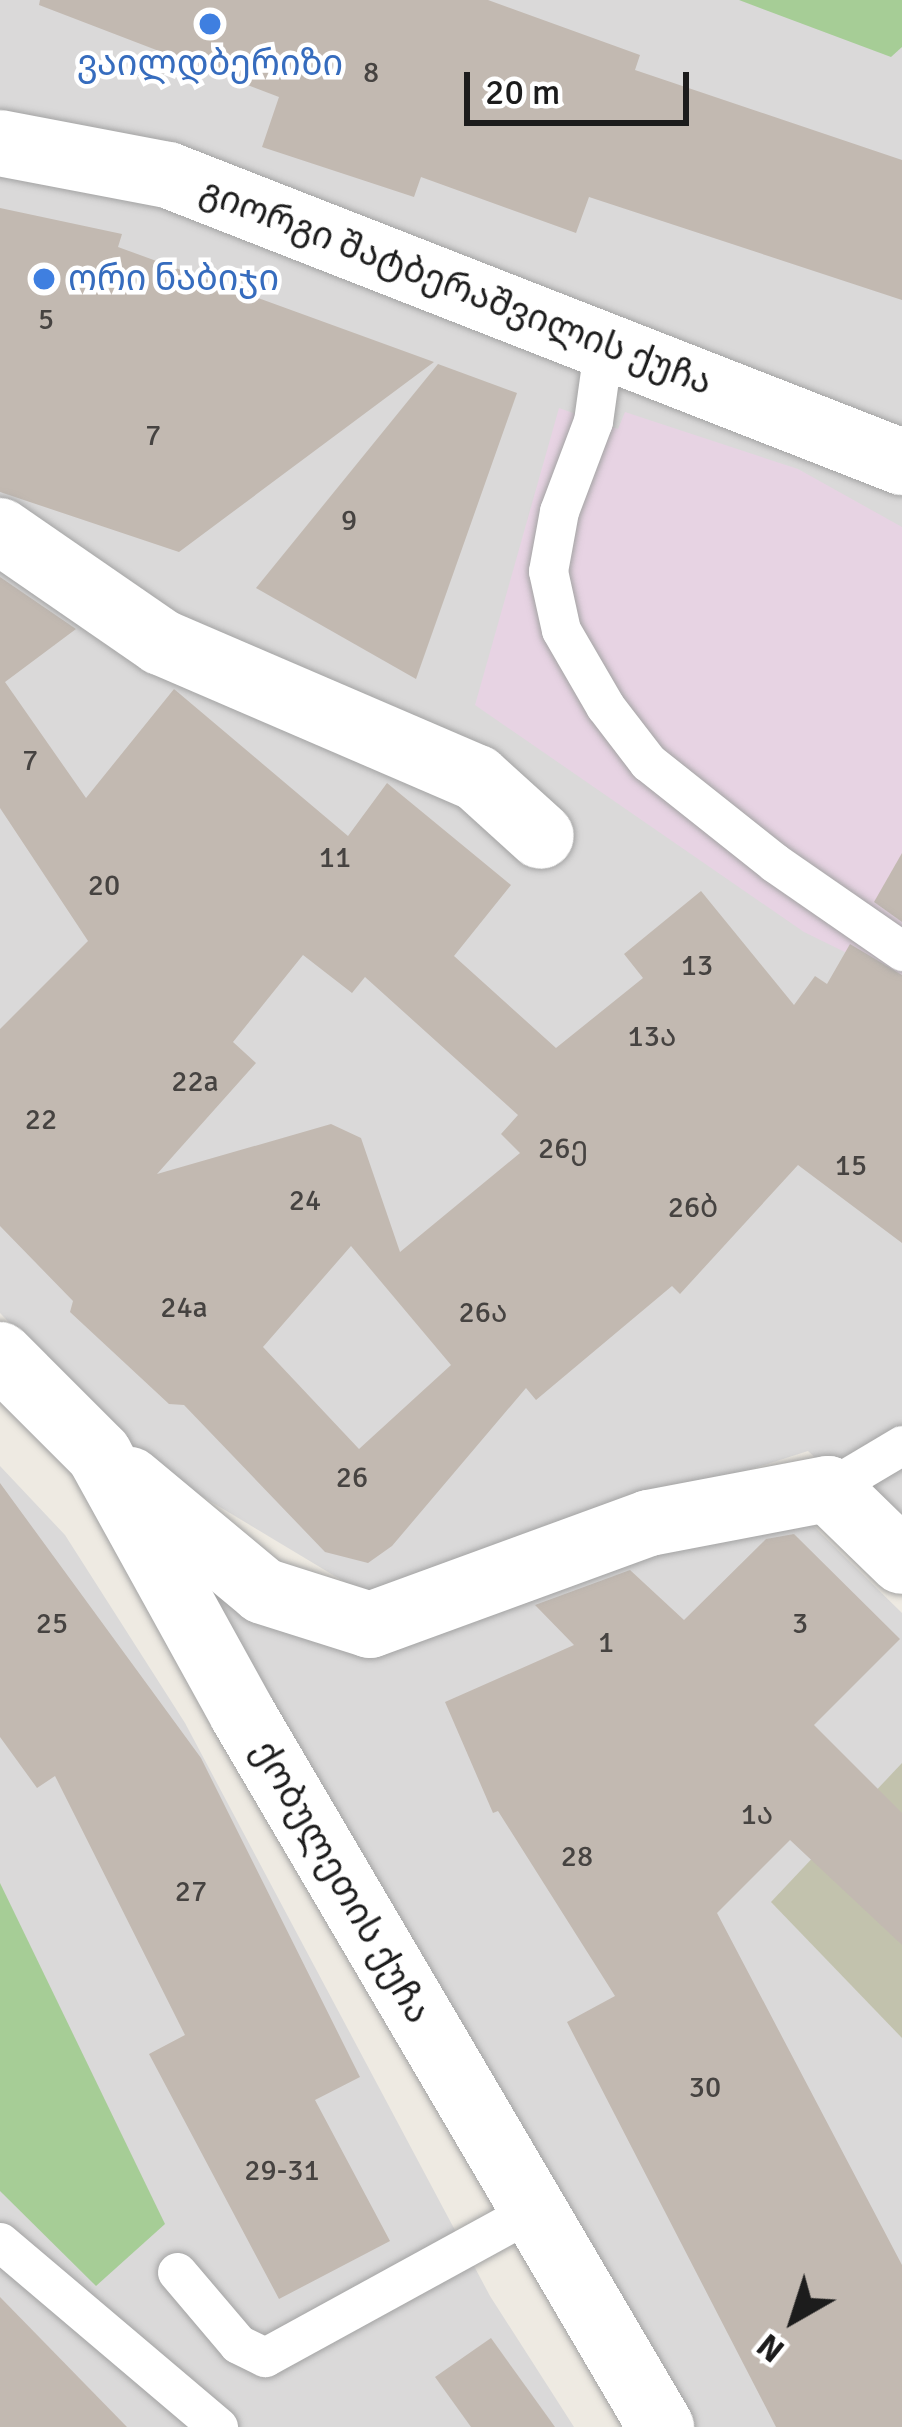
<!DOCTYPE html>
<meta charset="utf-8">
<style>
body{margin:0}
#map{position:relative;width:902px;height:2427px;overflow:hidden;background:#eeeae2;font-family:Signika,"Noto Sans Georgian",sans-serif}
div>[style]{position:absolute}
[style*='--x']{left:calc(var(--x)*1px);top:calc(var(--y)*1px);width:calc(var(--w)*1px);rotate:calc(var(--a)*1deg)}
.residential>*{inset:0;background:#dad9d9}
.industrial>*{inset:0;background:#e7d3e3}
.construction>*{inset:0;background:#c2c2ad}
.forest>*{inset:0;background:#a6cd96}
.building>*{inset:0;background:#c2b9b1}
.roads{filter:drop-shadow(0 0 3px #a3a3a3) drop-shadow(0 0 3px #a3a3a3)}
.service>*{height:39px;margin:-19.5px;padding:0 19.5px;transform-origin:19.5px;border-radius:19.5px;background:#fff}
.minor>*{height:66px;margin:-33px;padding:0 33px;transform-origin:33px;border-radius:33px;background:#fff}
.dots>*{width:33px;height:33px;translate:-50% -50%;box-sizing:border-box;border:6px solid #fff;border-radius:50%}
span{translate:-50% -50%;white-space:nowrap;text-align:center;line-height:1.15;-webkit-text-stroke:9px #fff;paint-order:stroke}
.number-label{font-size:30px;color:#464341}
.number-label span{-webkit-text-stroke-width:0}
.shop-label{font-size:36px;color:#366cbe}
.left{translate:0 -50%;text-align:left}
.street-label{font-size:36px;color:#1c1c1c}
.north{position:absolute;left:734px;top:2259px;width:120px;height:120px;-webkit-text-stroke:9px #fff;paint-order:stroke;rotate:219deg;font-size:33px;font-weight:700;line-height:48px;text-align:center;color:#1c1c1c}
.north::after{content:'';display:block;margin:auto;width:42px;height:54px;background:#1c1c1c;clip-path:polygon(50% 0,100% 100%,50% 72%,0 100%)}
.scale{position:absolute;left:464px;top:72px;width:225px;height:54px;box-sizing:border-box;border:6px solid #1c1c1c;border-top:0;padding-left:15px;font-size:36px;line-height:42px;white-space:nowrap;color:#1c1c1c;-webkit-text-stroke:9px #fff;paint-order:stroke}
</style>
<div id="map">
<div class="residential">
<div style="clip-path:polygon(0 0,902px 0,902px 427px,0 119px)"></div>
<div style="clip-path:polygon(0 164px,147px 195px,902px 490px,902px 1537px,808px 1451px,363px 1593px,145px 1462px,0 1313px)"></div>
<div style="clip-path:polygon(0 1466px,65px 1535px,185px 1723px,490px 2296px,574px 2427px,0 2427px)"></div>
<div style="clip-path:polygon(135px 1495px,377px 1639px,738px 1520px,802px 1515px,902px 1613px,902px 2427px,676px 2427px)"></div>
</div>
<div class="industrial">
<div style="clip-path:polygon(559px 408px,618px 429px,625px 412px,798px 469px,902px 527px,902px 980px,804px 932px,475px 705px)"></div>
</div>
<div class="construction">
<div style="clip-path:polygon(902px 1763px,902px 2038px,771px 1902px)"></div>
</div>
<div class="forest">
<div style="clip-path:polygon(739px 0,902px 0,902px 47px,891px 57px)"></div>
<div style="clip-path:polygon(0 1883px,165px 2224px,96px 2286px,0 2191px)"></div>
</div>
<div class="building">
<div style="clip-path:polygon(40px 0,488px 0,640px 55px,635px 70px,902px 160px,902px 300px,589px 197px,576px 233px,421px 177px,414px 197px,262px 147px,279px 97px,39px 5px)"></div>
<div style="clip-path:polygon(0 208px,122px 234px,118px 247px,434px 362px,179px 552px,0 492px)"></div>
<div style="clip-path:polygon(438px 364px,517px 393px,416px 679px,256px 588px)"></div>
<div style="clip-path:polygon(evenodd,0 577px,76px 629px,5px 682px,86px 798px,174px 689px,348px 836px,387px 783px,511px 885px,454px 956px,556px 1048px,643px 978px,624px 954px,701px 891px,794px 1005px,815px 976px,827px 984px,850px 944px,902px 975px,902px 1243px,798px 1165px,680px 1294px,672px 1286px,536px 1400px,526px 1388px,392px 1546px,368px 1563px,325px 1552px,184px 1405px,169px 1404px,70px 1312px,73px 1301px,0 1226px,0 1029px,88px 941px,0 808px,0 577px,303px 955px,352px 993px,365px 977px,518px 1115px,501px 1134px,520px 1153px,400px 1252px,361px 1138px,331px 1124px,157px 1174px,256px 1063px,233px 1042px,303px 955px,0 577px,351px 1246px,451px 1365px,359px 1449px,263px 1347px,351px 1246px)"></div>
<div style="clip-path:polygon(902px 853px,902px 922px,874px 902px)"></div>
<div style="clip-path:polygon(0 1483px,201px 1758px,360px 2077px,315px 2100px,390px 2241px,279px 2299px,149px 2054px,185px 2035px,55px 1776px,37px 1788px,0 1737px)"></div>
<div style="clip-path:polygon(794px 1534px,900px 1639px,814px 1725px,902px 1813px,902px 1945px,790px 1840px,717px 1913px,902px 2265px,902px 2427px,776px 2427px,567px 2022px,615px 1996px,498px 1811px,493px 1813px,445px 1702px,574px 1645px,535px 1605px,630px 1570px,684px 1620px,766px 1539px)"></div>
<div style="clip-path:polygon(0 2297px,127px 2427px,0 2427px)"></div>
<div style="clip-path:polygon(491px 2338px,555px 2427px,471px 2427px,435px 2377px)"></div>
</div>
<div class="roads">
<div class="service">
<div style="--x:604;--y:343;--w:79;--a:98"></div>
<div style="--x:593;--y:421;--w:96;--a:110.7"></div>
<div style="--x:559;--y:511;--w:61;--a:100.4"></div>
<div style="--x:548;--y:571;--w:60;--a:77.6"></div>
<div style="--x:561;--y:630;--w:88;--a:59.9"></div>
<div style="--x:605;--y:706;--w:71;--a:52.5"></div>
<div style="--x:648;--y:762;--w:162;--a:38.5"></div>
<div style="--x:775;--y:863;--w:155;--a:34.7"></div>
<div style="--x:828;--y:1489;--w:86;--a:-30.7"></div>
<div style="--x:0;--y:2242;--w:286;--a:40.3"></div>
<div style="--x:177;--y:2272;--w:94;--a:49.7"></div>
<div style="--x:238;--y:2344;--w:30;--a:26"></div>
<div style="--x:265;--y:2357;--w:307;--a:-28.7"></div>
</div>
<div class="minor">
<div style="--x:0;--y:143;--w:171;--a:10.8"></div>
<div style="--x:168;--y:175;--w:788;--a:21.36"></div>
<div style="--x:0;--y:531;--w:196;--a:34.6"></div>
<div style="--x:161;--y:642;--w:344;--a:23.3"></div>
<div style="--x:477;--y:778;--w:86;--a:42.2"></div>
<div style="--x:0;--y:1355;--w:140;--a:45"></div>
<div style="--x:99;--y:1454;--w:298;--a:61.1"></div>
<div style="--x:243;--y:1715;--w:826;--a:59.58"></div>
<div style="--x:130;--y:1480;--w:173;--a:39.8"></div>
<div style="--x:263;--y:1591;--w:112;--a:17.6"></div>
<div style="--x:370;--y:1625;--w:297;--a:-20.1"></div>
<div style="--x:649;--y:1523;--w:182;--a:-10.8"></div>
<div style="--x:828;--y:1489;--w:103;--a:44.2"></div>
</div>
</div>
<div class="dots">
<div style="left:210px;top:24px;background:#3f7fe0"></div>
<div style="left:44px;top:279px;background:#3f7fe0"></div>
</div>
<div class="number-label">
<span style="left:371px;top:73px">8</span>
<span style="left:46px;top:320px">5</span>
<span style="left:153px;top:436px">7</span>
<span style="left:349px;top:521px">9</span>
<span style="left:30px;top:761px">7</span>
<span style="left:335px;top:858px">11</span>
<span style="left:104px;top:886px">20</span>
<span style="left:697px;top:966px">13</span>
<span style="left:652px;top:1037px">13ა</span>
<span style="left:195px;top:1082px">22a</span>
<span style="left:41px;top:1120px">22</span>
<span style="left:563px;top:1149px">26ე</span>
<span style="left:851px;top:1166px">15</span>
<span style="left:305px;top:1201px">24</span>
<span style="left:693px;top:1208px">26ბ</span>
<span style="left:184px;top:1308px">24a</span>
<span style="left:483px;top:1313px">26ა</span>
<span style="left:352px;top:1478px">26</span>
<span style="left:52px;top:1624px">25</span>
<span style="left:800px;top:1624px">3</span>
<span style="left:606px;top:1643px">1</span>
<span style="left:757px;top:1815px">1ა</span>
<span style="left:577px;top:1857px">28</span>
<span style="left:191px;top:1892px">27</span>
<span style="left:705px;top:2088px">30</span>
<span style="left:282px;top:2171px">29-31</span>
</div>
<div class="shop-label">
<span style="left:210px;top:64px">ვაილდბერიზი</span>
<span class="left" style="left:68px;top:279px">ორი ნაბიჯი</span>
</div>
<div class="street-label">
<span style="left:456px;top:287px;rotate:21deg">გიორგი შატბერაშვილის ქუჩა</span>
<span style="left:341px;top:1882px;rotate:60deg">ქობულეთის ქუჩა</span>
</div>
<div class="north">N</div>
<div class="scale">20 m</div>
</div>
